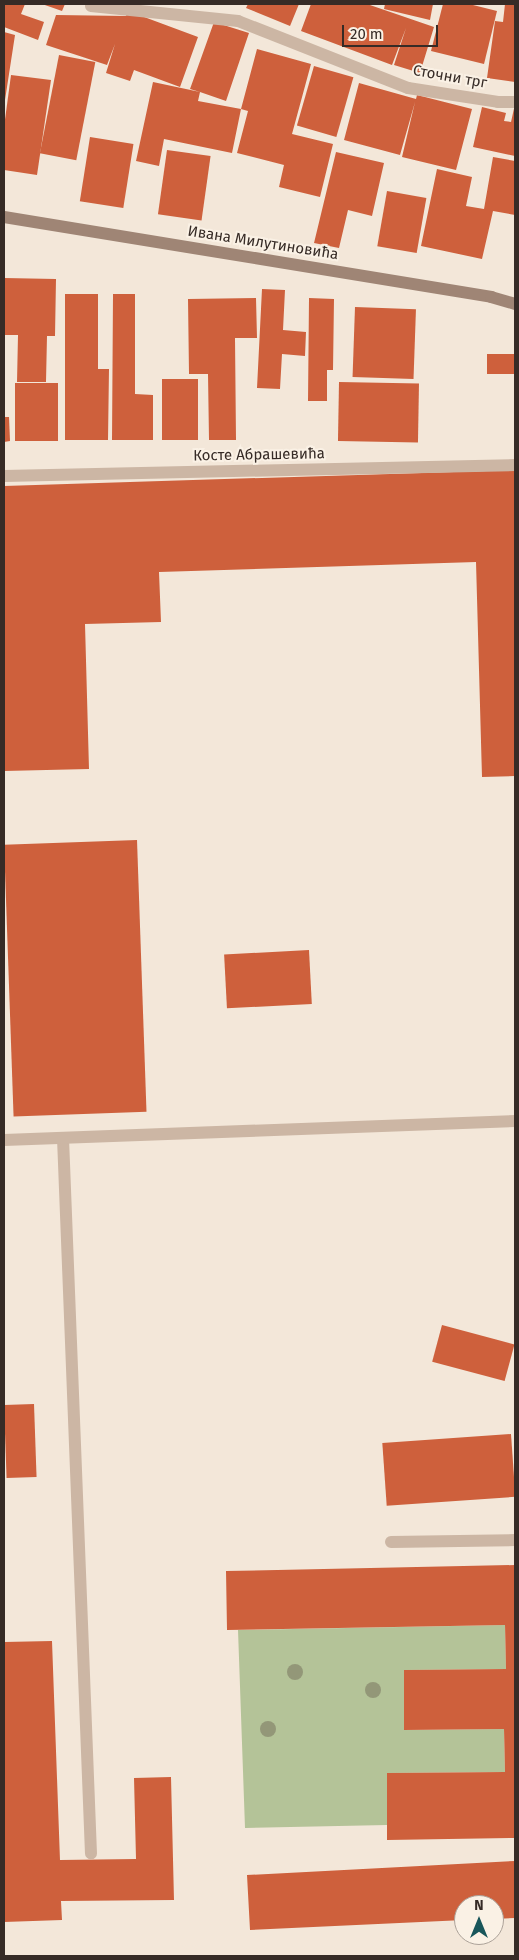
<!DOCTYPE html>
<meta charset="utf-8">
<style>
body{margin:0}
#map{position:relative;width:519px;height:1960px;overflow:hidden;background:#f3e7d9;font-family:"Fira Sans",sans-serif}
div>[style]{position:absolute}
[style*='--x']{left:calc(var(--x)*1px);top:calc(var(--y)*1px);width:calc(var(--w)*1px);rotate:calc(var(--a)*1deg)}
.green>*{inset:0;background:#b4c398}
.building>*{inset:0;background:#ce603c;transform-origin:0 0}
.lane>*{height:12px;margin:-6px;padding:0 6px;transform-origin:6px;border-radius:6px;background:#ccb6a4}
.street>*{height:12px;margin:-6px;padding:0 6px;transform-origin:6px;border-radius:6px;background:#ccb6a4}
.secondary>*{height:12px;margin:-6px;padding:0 6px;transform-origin:6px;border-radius:6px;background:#9f8575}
.trees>*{width:16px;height:16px;margin:-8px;border-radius:50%;background:#939778}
span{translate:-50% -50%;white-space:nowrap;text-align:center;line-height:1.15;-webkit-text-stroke:4px #faf1e5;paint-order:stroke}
.street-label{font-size:15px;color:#362b26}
.frame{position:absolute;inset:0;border:5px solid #362b26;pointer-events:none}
.north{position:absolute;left:454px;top:1895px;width:50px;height:50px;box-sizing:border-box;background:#faf1e5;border:1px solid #aca299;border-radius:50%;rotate:0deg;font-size:14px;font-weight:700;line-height:20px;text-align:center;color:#362b26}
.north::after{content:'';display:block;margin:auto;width:18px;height:22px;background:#19565a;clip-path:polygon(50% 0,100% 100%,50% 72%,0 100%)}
.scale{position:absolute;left:342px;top:25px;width:96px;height:22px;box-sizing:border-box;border:2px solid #362b26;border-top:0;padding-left:6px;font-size:15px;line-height:18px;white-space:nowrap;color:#362b26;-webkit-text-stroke:4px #faf1e5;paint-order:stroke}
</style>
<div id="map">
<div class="green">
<div style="clip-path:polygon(505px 1625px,506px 1669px,404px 1670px,404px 1730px,504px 1729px,505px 1772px,387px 1773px,387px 1825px,245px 1828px,238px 1630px)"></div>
</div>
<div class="building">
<div style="clip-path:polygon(4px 4px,25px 4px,21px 14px,44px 22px,38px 40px,4px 27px)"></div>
<div style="clip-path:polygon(42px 4px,65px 4px,62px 11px)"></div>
<div style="clip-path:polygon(248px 4px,299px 4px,290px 26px,246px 8px)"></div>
<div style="clip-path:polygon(311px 4px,367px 4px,434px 27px,420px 73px,394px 65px,406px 28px,392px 65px,301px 31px)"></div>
<div style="clip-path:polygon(385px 4px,433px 4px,430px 20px,384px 9px)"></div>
<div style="clip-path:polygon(443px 4px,469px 4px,497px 11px,484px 64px,431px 51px)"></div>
<div style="clip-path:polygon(505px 4px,515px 4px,515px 82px,487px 78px,495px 21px,503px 22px)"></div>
<div style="clip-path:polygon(128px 11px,198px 37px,180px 87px,134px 70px,130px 81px,106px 73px,115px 44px,107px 65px,46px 45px,56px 15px,126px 16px)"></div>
<div style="clip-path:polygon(214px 22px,249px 33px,226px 101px,200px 92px,198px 101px,241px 109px,232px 153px,164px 139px,159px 166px,136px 161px,153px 82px,200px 92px,190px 89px)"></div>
<div style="clip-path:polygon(4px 32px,15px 35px,5px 100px,4px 100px)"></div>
<div style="clip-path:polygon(257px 49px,311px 64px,292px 134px,333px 144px,320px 197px,279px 187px,284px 165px,237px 153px,248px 111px,241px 109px)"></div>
<div style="left:59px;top:55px;width:37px;height:100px;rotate:11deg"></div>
<div style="left:314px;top:66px;width:41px;height:62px;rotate:16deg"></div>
<div style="clip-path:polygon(11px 75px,51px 80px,37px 175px,4px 170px,4px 127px)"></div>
<div style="clip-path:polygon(359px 83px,416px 99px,417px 95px,472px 109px,456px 170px,402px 157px,415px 102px,400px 155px,344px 140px)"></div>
<div style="clip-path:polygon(515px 104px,515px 156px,473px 147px,482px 107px,506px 113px,504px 121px,511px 122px)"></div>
<div style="left:90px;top:137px;width:44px;height:65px;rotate:9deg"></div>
<div style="left:167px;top:150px;width:44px;height:65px;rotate:8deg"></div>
<div style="clip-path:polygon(336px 152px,384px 163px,372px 216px,348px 210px,339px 248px,314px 243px)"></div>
<div style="clip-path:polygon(493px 157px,515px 161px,515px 215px,493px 211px,482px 259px,421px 246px,437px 169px,472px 177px,466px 206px,484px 209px)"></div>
<div style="left:387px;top:191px;width:40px;height:56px;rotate:10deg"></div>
<div style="clip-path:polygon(4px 278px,56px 279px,55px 336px,47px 336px,46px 382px,17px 382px,18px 335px,4px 335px)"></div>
<div style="clip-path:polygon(262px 289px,285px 290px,283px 330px,306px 332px,305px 356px,282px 354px,280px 389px,257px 388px)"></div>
<div style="clip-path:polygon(65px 294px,98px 294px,98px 369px,109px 369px,108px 440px,65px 440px)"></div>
<div style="clip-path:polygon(113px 294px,135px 294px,135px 394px,153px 395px,153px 440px,112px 440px)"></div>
<div style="clip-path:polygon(256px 298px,257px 338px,235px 338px,236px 440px,209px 440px,208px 374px,189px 374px,188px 299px)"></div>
<div style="clip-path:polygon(309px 298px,334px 299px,333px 370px,327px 370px,327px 401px,308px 401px)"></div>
<div style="left:355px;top:307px;width:61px;height:70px;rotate:2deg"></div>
<div style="left:487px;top:354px;width:28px;height:20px"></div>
<div style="left:162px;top:379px;width:36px;height:61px"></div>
<div style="left:339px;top:382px;width:80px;height:59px;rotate:1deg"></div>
<div style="left:15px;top:383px;width:43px;height:58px"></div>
<div style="clip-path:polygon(4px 417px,9px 417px,10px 441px,4px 442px)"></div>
<div style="clip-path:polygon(515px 470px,515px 776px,482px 777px,476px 562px,159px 572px,161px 622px,85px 624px,89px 769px,4px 771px,4px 486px)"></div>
<div style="left:137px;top:840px;width:272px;height:133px;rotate:88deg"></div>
<div style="left:309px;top:950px;width:54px;height:85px;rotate:87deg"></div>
<div style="left:442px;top:1325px;width:75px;height:38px;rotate:15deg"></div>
<div style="left:34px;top:1404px;width:73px;height:30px;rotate:88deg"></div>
<div style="left:511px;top:1434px;width:63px;height:129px;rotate:86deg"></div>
<div style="clip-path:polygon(515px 1565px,515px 1838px,387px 1840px,387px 1773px,505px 1772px,504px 1729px,404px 1730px,404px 1670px,506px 1669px,505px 1625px,227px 1630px,226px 1571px)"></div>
<div style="clip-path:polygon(52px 1641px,60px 1860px,136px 1859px,134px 1778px,171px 1777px,174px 1900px,61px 1901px,62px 1920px,4px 1922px,4px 1642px)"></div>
<div style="clip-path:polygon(515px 1861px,515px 1918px,494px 1919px,494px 1905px,464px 1905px,464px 1920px,250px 1930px,247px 1875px)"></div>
</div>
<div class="lane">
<div style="--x:63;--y:1138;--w:716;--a:87.76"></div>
<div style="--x:4;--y:1140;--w:511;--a:-2.13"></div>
<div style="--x:391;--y:1542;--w:124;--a:-0.9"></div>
</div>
<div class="street">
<div style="--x:91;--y:6;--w:148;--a:5.8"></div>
<div style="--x:238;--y:21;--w:183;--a:21.5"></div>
<div style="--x:408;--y:88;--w:91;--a:8.8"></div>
<div style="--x:498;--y:102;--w:17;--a:0"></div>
<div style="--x:4;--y:476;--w:511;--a:-1.23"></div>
</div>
<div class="secondary">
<div style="--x:4;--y:217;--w:494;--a:9.3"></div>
<div style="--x:491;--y:297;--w:25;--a:16"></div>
</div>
<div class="trees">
<div style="left:295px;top:1672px"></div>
<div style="left:373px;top:1690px"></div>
<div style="left:268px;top:1729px"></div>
</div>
<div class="street-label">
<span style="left:450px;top:77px;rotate:10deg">Сточни трг</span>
<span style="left:263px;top:243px;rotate:9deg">Ивана Милутиновића</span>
<span style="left:259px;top:455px;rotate:-1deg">Косте Абрашевића</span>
</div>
<div class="frame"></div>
<div class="north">N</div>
<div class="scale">20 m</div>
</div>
